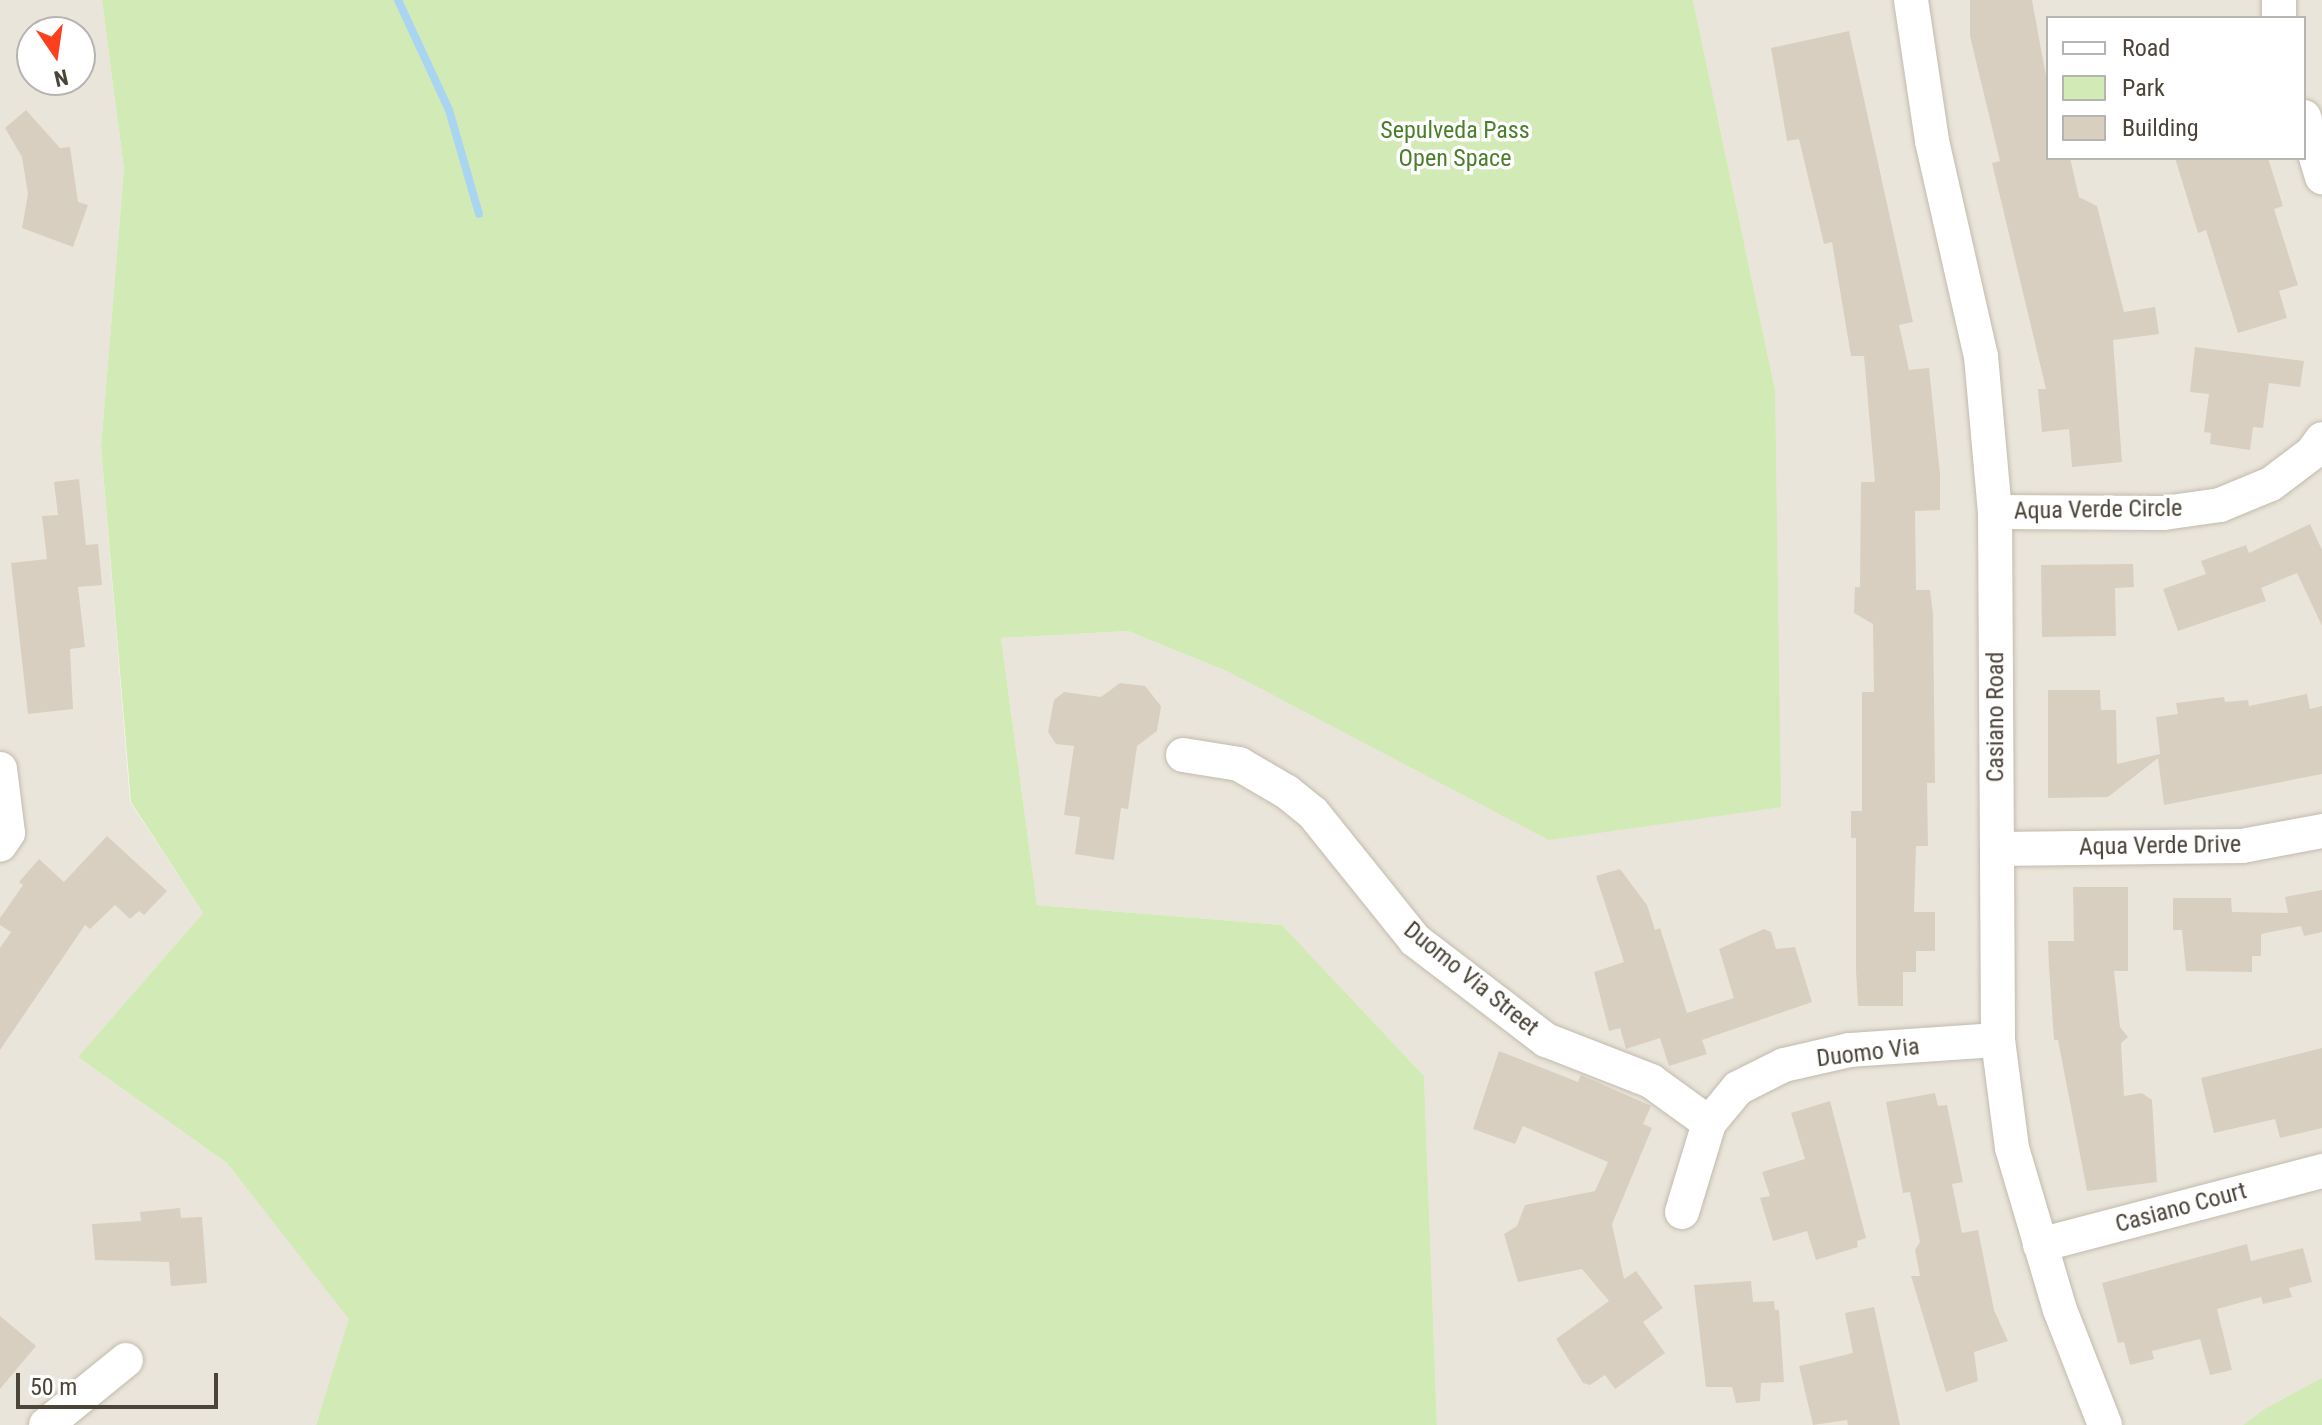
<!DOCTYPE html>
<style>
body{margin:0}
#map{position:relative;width:2322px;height:1425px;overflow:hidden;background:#f6f3ec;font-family:"Roboto Condensed",sans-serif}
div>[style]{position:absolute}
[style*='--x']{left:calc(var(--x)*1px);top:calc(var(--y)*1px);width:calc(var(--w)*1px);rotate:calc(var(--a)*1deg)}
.residential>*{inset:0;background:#eae5da}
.green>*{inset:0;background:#d2eab5}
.stream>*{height:8px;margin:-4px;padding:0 4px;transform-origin:4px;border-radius:4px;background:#a9d4f2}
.building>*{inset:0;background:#d8cfc1}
.roads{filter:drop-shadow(0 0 2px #c2bbae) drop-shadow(0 0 2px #c2bbae)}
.minor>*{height:34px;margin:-17px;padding:0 17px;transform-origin:17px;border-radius:17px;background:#fff}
span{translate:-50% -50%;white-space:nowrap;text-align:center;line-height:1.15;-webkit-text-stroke:7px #fff;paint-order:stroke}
.park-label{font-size:24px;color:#4a7f2a}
.street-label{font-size:24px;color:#4b4439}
.legend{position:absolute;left:2046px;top:16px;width:260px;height:144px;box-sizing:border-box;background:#fff;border:2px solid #b7b4b0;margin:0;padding:10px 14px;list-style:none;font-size:24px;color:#4b4439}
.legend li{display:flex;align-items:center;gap:16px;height:40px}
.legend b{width:40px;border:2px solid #b7b4b0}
.north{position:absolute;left:16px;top:16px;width:80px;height:80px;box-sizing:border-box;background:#fff;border:2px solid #b7b4b0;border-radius:50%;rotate:167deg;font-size:22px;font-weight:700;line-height:32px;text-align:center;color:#4b4439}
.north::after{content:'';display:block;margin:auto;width:28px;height:36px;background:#fc3f1d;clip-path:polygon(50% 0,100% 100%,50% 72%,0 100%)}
.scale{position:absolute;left:16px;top:1373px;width:202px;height:36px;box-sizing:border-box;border:4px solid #4b4439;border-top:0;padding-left:10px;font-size:24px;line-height:28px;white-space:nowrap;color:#4b4439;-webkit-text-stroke:6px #fff;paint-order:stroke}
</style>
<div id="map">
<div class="residential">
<div style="clip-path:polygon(evenodd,0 0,102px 0,124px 169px,101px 447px,130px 802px,203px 913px,78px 1057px,227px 1163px,350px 1319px,316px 1425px,0 1425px,0 0,32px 32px,80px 32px,80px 80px,32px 80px,32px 32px)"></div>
<div style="clip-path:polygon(evenodd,1693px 0,2322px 0,2322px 1378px,2243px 1425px,1437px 1425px,1424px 1076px,1282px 925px,1037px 905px,1001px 638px,1128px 631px,1229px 672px,1775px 390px,1693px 0,2048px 18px,2304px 18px,2304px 158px,2048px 158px,2048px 18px)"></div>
</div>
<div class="green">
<div style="clip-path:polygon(102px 0,1693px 0,1775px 390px,1781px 807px,1549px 840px,1229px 672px,1128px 631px,1001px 638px,1037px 905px,1282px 925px,1424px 1076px,1437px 1425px,316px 1425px,349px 1319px,227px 1163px,78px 1057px,203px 913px,131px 802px,101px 447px,124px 169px)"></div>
<div style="clip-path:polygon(2322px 1378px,2322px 1425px,2243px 1425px,2265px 1409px)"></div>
</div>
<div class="stream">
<div style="--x:398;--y:0;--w:121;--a:65.1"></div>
<div style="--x:449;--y:110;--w:108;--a:73.9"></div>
</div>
<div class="building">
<div style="clip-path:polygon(1970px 0,2032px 0,2048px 87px,2048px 158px,2070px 158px,2079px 197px,2097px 206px,2124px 312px,2155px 307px,2159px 334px,2113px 340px,2122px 462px,2072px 467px,2069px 429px,2042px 432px,2038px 389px,2046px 389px,1992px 163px,2000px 161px,1970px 36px)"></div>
<div style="clip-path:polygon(1849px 31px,1913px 322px,1899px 325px,1909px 370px,1929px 368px,1940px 474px,1940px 510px,1915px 511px,1916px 590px,1930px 590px,1933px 614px,1935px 783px,1927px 783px,1928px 846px,1916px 846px,1914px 912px,1935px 912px,1935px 951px,1916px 951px,1916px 972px,1903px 972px,1903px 1006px,1858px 1006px,1856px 971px,1856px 838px,1851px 838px,1851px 811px,1862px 811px,1862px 692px,1874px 692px,1873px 624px,1854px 613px,1855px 587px,1860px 587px,1861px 482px,1875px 482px,1864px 356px,1851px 356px,1832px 242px,1824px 244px,1799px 139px,1787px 141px,1771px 48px)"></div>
<div style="clip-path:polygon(26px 110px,60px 148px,70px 147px,78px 202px,88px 205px,73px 247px,22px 228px,28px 194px,22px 157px,5px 128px)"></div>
<div style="clip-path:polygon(2175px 158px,2268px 158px,2283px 206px,2274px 209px,2298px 285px,2279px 291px,2287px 318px,2238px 333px,2206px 230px,2198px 233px)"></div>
<div style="clip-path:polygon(2195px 347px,2304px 361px,2300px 387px,2269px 383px,2263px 428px,2253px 427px,2250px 450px,2210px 444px,2211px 433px,2204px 432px,2209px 394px,2190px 392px)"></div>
<div style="clip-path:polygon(79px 479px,86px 545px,98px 544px,102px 585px,78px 587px,85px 647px,70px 649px,73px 709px,28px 714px,11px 563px,47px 559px,42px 516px,58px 515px,54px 482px)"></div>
<div style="clip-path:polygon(2310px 524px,2322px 550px,2322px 626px,2297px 573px,2261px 588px,2266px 601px,2178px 631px,2163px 589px,2206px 574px,2201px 561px,2246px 545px,2249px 553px)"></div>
<div style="clip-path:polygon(2133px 564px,2134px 587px,2115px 588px,2116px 636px,2042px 637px,2041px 565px)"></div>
<div style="clip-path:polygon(1120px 683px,1145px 686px,1161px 706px,1157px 731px,1137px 746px,1128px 809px,1121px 808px,1114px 860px,1075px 854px,1080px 817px,1064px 815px,1074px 746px,1056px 744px,1048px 732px,1054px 700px,1064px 692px,1101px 697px)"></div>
<div style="clip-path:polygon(2048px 690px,2100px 690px,2101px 710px,2116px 710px,2117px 764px,2160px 754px,2156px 717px,2178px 714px,2176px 703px,2224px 697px,2225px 702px,2248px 700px,2249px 706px,2307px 694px,2310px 709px,2322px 706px,2322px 774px,2164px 805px,2158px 758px,2108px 797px,2048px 798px)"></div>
<div style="clip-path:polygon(107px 836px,167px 891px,144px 915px,139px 911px,130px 919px,115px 905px,90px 929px,85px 925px,0 1050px,0 948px,11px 932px,0 925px,0 918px,23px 885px,19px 882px,39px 859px,64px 882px)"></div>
<div style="clip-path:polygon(1620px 869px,1647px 905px,1655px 930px,1660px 928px,1687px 1013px,1734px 998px,1719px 949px,1764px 929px,1771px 932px,1776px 949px,1795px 947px,1812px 1002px,1702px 1040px,1707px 1054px,1669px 1066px,1660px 1038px,1626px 1049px,1620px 1028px,1609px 1031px,1594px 972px,1624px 962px,1596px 876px)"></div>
<div style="clip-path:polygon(2073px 887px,2128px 887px,2128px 971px,2114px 971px,2120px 1027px,2128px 1037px,2121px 1043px,2124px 1096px,2142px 1093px,2152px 1100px,2157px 1182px,2087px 1191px,2058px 1040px,2054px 1040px,2049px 967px,2048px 941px,2074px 941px)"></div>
<div style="clip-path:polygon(2322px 890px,2322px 932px,2304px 936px,2301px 926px,2261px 934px,2261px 956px,2252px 956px,2252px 972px,2186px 971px,2182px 930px,2173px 930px,2173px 898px,2231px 898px,2232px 912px,2288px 913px,2285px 897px)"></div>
<div style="clip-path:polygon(2322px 1048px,2322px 1128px,2280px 1138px,2275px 1119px,2214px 1133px,2201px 1078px)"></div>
<div style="clip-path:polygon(1499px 1051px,1578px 1082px,1581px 1075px,1651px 1106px,1643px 1124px,1652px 1128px,1612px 1224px,1624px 1279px,1636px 1271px,1663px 1308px,1643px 1322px,1665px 1353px,1615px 1389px,1605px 1375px,1590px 1385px,1583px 1383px,1556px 1339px,1609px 1301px,1582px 1269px,1518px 1282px,1504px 1234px,1517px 1226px,1525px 1205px,1595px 1191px,1608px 1162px,1523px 1126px,1515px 1144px,1473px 1129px)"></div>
<div style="clip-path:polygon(1935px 1093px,1938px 1106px,1947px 1105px,1963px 1182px,1952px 1184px,1962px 1233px,1978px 1230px,1994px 1310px,2008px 1341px,1974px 1352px,1978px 1381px,1946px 1392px,1911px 1276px,1920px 1276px,1915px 1250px,1920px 1242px,1910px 1192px,1903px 1193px,1886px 1102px)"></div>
<div style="clip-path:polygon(1830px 1101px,1866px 1238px,1857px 1241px,1858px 1247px,1816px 1260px,1807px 1231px,1773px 1241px,1760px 1198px,1770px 1196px,1762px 1172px,1805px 1159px,1791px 1113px)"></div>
<div style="clip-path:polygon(180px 1208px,181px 1218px,202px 1217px,207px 1283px,171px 1286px,169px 1262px,95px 1260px,92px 1224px,141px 1221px,140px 1212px)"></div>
<div style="clip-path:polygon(2247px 1244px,2251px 1261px,2303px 1248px,2312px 1282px,2289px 1288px,2292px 1297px,2263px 1304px,2261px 1297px,2217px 1309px,2232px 1370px,2210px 1375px,2200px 1339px,2152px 1351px,2154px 1359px,2130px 1365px,2124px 1342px,2118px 1343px,2102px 1283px)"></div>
<div style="clip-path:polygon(1751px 1281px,1753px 1302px,1774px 1301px,1775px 1310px,1779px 1310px,1784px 1382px,1761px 1383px,1760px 1401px,1736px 1403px,1732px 1387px,1706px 1387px,1694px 1285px)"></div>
<div style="clip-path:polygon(1874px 1307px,1900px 1425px,1848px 1425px,1847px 1420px,1813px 1425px,1799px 1366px,1853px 1353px,1845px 1313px)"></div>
<div style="clip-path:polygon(0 1316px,36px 1346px,0 1389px)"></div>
</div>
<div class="roads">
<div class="minor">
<div style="--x:1911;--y:0;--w:143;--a:81.5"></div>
<div style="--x:1932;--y:141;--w:221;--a:77.2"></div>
<div style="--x:1981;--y:356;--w:157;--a:84.9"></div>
<div style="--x:1995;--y:512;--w:528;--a:89.67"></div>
<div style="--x:1998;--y:1040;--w:109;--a:82.6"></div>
<div style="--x:2012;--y:1148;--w:169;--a:73.5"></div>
<div style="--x:2060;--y:1310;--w:123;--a:68.6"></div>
<div style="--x:2279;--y:18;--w:18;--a:-90"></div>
<div style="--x:2304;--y:117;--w:63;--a:73.3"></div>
<div style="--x:1995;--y:512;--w:169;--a:0.3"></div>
<div style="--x:2164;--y:513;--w:57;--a:-8.1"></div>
<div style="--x:2220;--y:505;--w:55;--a:-22.4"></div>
<div style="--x:2271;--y:484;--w:51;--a:-37.1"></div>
<div style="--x:2312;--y:453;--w:17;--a:-54"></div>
<div style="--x:1183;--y:755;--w:57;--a:9.1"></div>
<div style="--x:1239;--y:764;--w:56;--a:30.3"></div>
<div style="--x:1287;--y:792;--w:33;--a:39"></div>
<div style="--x:1313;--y:813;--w:163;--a:51.2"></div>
<div style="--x:1415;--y:940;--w:165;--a:37.4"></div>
<div style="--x:1546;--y:1040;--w:113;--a:21.3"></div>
<div style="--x:1651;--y:1081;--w:72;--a:35.9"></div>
<div style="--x:0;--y:769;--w:64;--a:82.9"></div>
<div style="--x:8;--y:833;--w:14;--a:124"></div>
<div style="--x:1997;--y:849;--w:245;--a:-0.7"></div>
<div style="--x:2242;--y:846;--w:81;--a:-10.6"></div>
<div style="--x:1682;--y:1212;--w:93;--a:-73.1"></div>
<div style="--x:1709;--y:1123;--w:45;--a:-50.4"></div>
<div style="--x:1738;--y:1088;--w:51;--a:-26.6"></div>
<div style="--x:1784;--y:1065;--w:68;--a:-12.8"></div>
<div style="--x:1850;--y:1050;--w:148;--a:-3.9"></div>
<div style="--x:2040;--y:1245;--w:292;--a:-14.7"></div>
<div style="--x:46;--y:1425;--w:103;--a:-39.1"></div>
</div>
</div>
<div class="park-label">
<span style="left:1455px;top:145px">Sepulveda Pass<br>Open Space</span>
</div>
<div class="street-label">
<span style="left:2098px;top:510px;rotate:-1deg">Aqua Verde Circle</span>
<span style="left:1996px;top:717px;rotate:-90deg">Casiano Road</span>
<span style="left:2160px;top:846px;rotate:-1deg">Aqua Verde Drive</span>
<span style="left:1471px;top:979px;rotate:39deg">Duomo Via Street</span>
<span style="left:1868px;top:1053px;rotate:-7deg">Duomo Via</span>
<span style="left:2181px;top:1208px;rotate:-15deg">Casiano Court</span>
</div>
<ul class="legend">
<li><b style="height:10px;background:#fff"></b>Road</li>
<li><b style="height:22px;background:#d2eab5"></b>Park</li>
<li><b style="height:22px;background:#d8cfc1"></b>Building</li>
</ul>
<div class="north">N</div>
<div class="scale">50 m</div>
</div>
